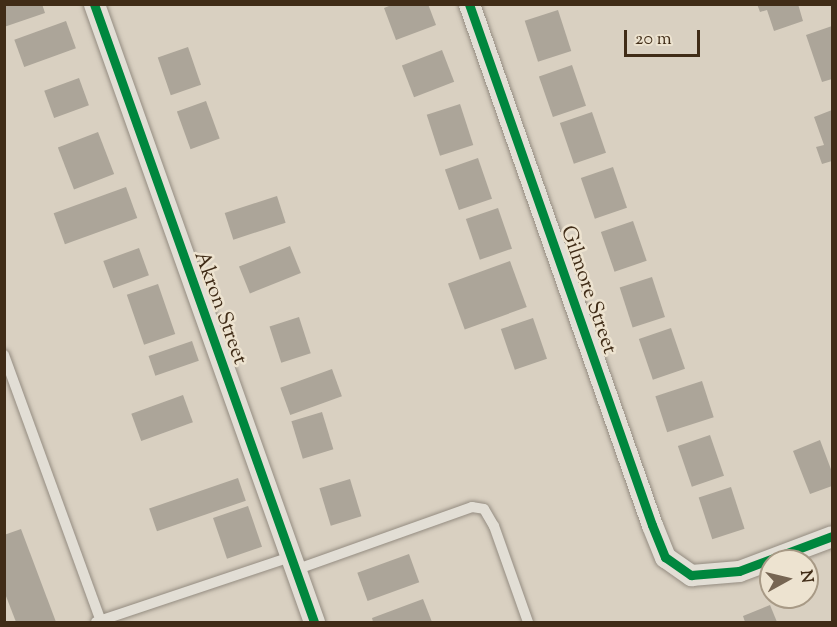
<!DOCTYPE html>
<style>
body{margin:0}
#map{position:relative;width:837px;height:627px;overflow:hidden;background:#d9d0c1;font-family:"Sorts Mill Goudy",serif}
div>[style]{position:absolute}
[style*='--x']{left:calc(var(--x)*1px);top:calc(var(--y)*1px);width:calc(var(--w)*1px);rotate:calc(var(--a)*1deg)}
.building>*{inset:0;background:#aca599;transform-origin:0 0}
.roads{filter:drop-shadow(0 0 2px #948c81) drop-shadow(0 0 2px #948c81)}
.service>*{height:10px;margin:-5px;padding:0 5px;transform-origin:5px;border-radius:5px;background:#e2ded5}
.minor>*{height:21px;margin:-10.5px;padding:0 10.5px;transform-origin:10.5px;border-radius:10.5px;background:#e2ded5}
.cycleway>*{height:9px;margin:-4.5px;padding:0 4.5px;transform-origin:4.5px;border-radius:4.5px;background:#00873e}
span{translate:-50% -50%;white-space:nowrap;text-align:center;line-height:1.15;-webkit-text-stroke:5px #ede3d0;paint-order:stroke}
.street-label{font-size:21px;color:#402c17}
.frame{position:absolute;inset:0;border:6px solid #402c17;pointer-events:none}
.north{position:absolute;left:759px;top:549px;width:60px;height:60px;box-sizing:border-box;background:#ede3d0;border:2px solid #a89a86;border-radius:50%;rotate:82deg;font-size:16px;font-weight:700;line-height:24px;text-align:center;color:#402c17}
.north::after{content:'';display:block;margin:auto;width:21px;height:27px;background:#766552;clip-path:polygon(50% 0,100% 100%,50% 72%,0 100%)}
.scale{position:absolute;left:624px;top:30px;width:76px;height:27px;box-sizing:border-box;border:3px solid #402c17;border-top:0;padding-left:8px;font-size:18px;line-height:21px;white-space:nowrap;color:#402c17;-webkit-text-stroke:4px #ede3d0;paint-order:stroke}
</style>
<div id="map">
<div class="building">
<div style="clip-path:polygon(4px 4px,42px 4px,45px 13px,4px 27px)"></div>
<div style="clip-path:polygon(394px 4px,428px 4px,436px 25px,396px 40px,384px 8px)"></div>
<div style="clip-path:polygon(757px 4px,798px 4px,803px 21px,774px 31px,767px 10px,760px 12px)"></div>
<div style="left:558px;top:10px;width:43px;height:35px;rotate:72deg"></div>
<div style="left:66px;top:21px;width:29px;height:55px;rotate:70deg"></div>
<div style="clip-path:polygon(832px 26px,832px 79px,822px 82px,806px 35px)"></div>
<div style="left:188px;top:47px;width:40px;height:32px;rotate:71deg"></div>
<div style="left:442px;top:50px;width:34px;height:43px;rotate:69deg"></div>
<div style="left:572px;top:65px;width:43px;height:35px;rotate:71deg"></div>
<div style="left:79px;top:78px;width:29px;height:37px;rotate:70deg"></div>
<div style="left:206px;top:101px;width:40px;height:31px;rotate:70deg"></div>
<div style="left:460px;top:104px;width:43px;height:35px;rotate:72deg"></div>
<div style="clip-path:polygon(832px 110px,832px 161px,822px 164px,816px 147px,824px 145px,814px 117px)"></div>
<div style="left:592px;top:112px;width:43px;height:34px;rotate:71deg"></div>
<div style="left:98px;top:132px;width:45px;height:43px;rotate:69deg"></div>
<div style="left:478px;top:158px;width:43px;height:35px;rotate:71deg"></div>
<div style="left:613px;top:167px;width:43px;height:34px;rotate:71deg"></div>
<div style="left:126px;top:187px;width:33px;height:77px;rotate:70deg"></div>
<div style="left:277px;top:196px;width:28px;height:55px;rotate:72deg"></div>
<div style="left:498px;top:208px;width:43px;height:34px;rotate:71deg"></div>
<div style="left:633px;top:221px;width:42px;height:34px;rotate:71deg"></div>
<div style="left:290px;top:246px;width:29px;height:55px;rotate:68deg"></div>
<div style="left:139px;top:248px;width:29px;height:38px;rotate:70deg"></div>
<div style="left:510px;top:261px;width:49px;height:66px;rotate:70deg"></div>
<div style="left:652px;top:277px;width:42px;height:34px;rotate:72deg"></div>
<div style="left:158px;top:284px;width:53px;height:33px;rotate:71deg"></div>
<div style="left:299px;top:317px;width:38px;height:31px;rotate:72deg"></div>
<div style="left:533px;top:318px;width:43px;height:34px;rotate:71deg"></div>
<div style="left:671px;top:328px;width:43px;height:34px;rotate:71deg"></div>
<div style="left:192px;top:341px;width:21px;height:46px;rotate:71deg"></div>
<div style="left:332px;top:369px;width:29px;height:55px;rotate:70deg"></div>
<div style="left:702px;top:381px;width:38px;height:49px;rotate:72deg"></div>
<div style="left:183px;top:395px;width:29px;height:55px;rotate:70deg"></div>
<div style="left:322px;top:412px;width:39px;height:32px;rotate:73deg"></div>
<div style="left:710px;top:435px;width:43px;height:34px;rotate:71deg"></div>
<div style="clip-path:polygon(820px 440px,832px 472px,832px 486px,810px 494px,793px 451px)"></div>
<div style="left:238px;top:478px;width:24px;height:94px;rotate:71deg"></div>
<div style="left:350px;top:479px;width:39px;height:32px;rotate:73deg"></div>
<div style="left:731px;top:487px;width:44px;height:34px;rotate:72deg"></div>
<div style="left:248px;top:506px;width:43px;height:37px;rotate:71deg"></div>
<div style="clip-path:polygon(21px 529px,56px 622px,16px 622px,4px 591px,4px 535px)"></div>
<div style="left:409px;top:554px;width:30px;height:55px;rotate:70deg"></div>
<div style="clip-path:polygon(423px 599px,432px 622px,373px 622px,372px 618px)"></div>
<div style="clip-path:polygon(770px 605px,777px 622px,745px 622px,743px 616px)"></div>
</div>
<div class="roads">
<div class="service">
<div style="--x:4;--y:355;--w:284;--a:70"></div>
<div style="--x:295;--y:570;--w:188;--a:-19.6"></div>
<div style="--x:472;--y:507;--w:12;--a:9"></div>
<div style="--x:484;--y:509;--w:20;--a:60"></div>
<div style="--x:494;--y:526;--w:102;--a:70.5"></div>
<div style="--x:96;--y:622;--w:205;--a:-18.5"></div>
</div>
<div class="minor">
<div style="--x:94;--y:4;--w:656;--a:70.4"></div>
<div style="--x:469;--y:4;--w:552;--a:70.65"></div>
<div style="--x:652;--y:525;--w:35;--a:68"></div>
<div style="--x:665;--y:557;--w:32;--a:35"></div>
<div style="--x:691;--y:575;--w:48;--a:-4.8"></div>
<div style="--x:739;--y:571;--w:99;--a:-20.6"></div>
</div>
</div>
<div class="cycleway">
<div style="--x:94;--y:4;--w:656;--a:70.4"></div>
<div style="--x:469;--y:4;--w:552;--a:70.65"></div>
<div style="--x:652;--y:525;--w:35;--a:68"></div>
<div style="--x:665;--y:557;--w:32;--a:35"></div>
<div style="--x:691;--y:575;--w:48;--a:-4.8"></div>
<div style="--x:739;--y:571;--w:99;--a:-20.6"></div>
</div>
<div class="street-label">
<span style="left:588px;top:290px;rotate:71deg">Gilmore Street</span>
<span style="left:220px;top:308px;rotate:70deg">Akron Street</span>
</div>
<div class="frame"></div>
<div class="north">N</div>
<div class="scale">20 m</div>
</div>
